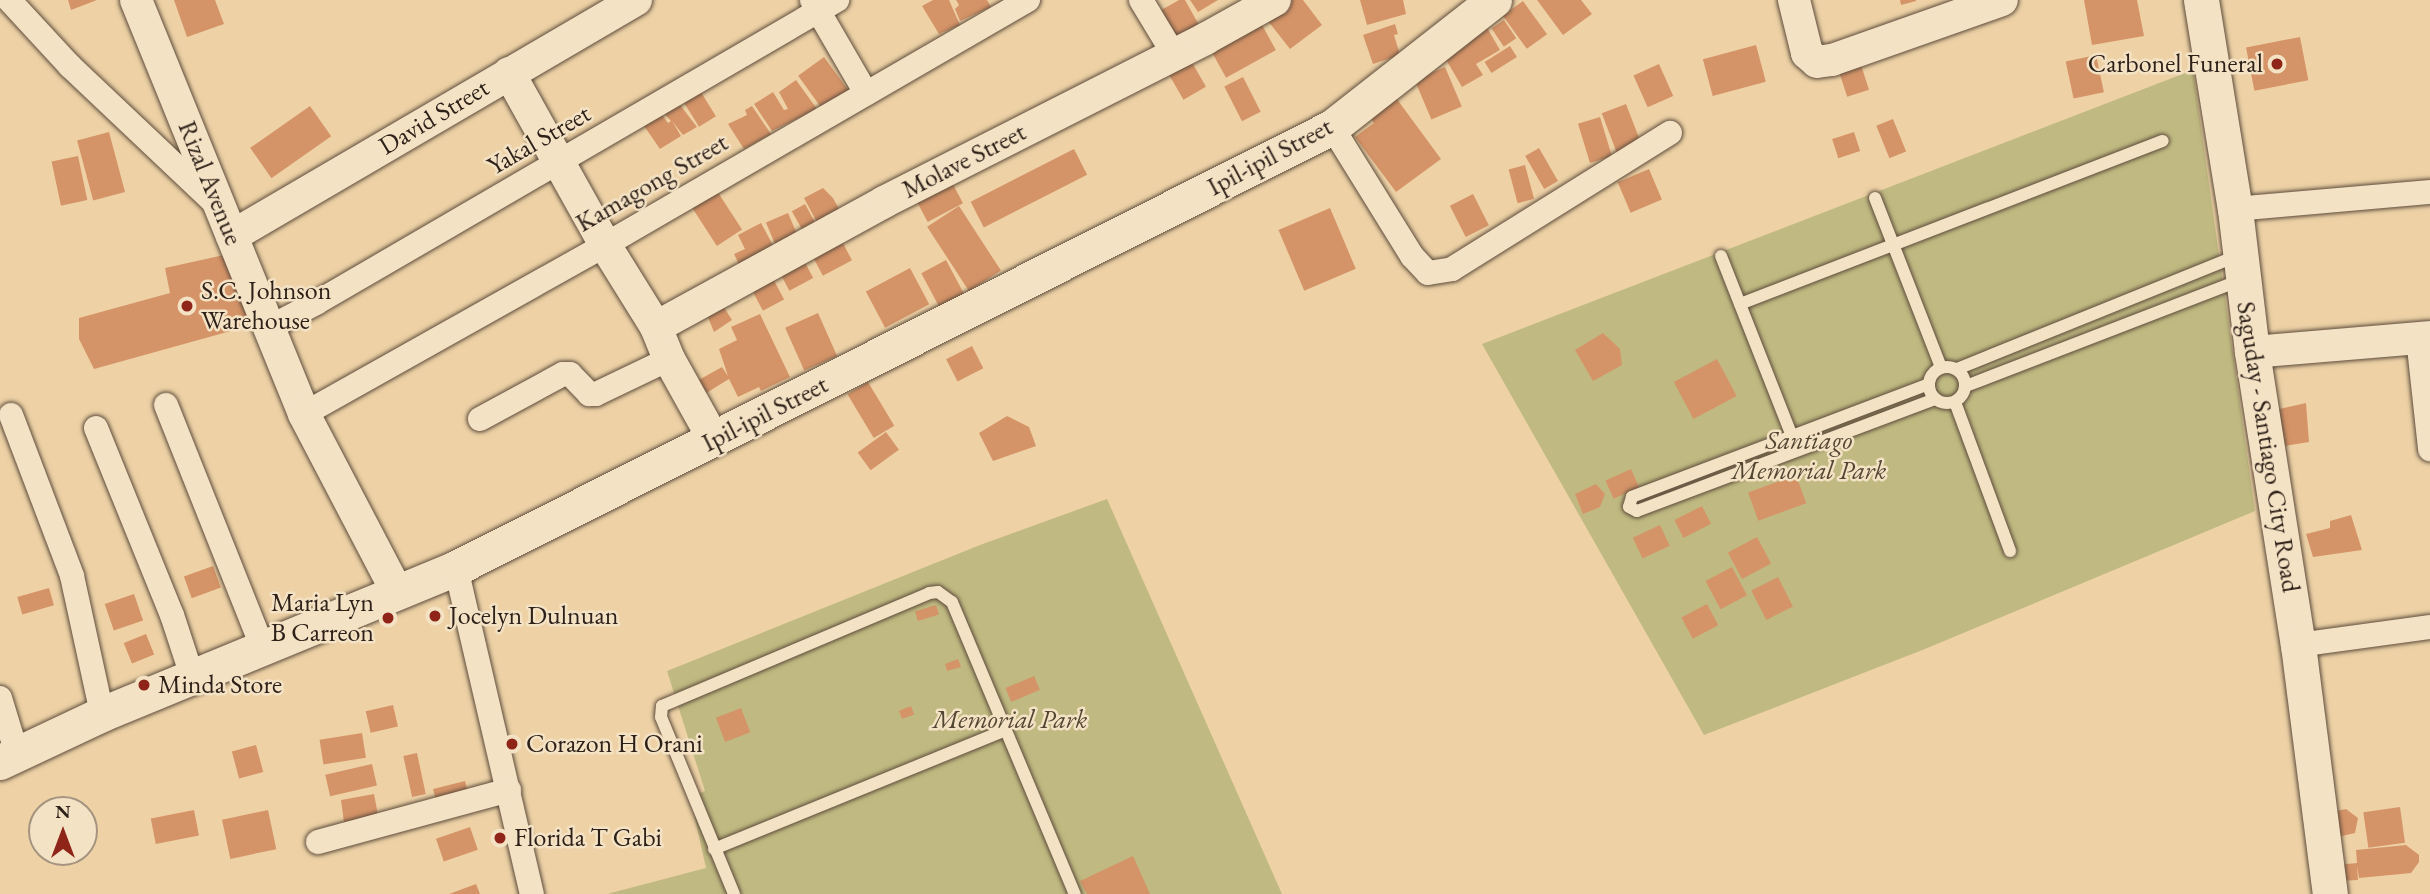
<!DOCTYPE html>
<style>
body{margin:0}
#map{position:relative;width:2430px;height:894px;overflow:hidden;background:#eed2a6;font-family:"EB Garamond",serif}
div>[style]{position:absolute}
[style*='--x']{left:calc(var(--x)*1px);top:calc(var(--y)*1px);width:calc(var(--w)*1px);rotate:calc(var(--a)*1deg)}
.green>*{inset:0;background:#c0ba82}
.building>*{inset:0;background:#d59468;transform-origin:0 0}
.roads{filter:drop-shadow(0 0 2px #5d4c3c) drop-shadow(0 0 2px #5d4c3c)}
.service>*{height:12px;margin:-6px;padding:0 6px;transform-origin:6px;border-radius:6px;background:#f4e2c5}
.service>.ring{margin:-6px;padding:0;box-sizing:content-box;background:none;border:12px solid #f4e2c5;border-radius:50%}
.minor>*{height:24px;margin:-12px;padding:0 12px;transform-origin:12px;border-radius:12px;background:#f4e2c5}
.tertiary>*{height:32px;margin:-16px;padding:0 16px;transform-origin:16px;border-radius:16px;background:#f4e2c5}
.secondary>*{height:35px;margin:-17.5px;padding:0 17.5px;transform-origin:17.5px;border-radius:17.5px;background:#f4e2c5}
.dots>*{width:19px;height:19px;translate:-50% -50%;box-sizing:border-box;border:4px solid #f4e2c5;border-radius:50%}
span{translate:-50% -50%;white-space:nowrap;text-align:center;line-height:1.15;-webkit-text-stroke:5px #f4e2c5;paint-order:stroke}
.poi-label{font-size:26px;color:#2d2018}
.right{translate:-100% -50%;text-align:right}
.left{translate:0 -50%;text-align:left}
.street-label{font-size:26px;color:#2d2018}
.park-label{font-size:26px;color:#524632;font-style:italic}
.north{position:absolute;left:28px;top:796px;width:70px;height:70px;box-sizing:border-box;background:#f4e2c5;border:2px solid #a49480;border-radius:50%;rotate:0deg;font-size:19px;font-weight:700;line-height:28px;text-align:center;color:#2d2018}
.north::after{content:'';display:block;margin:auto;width:24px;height:32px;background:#8f2418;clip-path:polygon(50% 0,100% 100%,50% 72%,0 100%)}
</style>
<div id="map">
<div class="green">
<div style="clip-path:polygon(2193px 70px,2255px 511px,1925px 649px,1704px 735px,1482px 344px)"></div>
<div style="clip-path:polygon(1107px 499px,1282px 894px,607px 894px,706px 868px,690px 797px,705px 791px,667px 671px,980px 545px)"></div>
</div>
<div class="building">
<div style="clip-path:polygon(68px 0,97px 0,71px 10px)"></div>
<div style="clip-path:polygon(174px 0,215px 0,224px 24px,187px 37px)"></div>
<div style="clip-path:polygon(933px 0,949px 0,960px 25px,939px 34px,922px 6px)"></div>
<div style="clip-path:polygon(956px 0,987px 0,991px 7px,960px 21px,955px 9px,959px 5px)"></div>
<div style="clip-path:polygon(1179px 0,1185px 0,1199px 25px,1172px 40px,1156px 13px)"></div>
<div style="clip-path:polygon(1190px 0,1218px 0,1198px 12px)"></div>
<div style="clip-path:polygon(1285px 0,1303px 0,1322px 25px,1290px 49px,1264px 16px)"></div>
<div style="clip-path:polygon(1360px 0,1403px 0,1406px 14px,1367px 25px)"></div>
<div style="clip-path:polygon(1537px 0,1581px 0,1592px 14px,1563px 35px)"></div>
<div style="clip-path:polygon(1900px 0,1916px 0,1916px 1px,1901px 5px)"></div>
<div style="clip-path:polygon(2084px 0,2137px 0,2144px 36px,2092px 45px)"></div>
<div style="left:1523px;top:1px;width:41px;height:25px;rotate:54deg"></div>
<div style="left:1257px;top:16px;width:39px;height:57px;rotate:61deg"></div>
<div style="left:1504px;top:20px;width:22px;height:15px;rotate:56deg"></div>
<div style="clip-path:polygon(1395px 24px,1398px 34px,1394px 35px,1400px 55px,1373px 64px,1363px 35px)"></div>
<div style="clip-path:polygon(1486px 26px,1500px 50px,1476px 64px,1483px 75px,1462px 87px,1441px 51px)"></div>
<div style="left:2300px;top:37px;width:44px;height:55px;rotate:79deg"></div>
<div style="left:1756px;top:45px;width:38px;height:55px;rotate:75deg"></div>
<div style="left:1510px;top:46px;width:13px;height:30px;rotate:58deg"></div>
<div style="left:1186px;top:52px;width:40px;height:26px;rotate:60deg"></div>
<div style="left:2096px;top:55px;width:38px;height:31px;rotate:78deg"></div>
<div style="left:824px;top:57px;width:41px;height:32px;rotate:54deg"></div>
<div style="left:1659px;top:64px;width:35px;height:28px;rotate:66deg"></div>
<div style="left:1861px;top:65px;width:26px;height:23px;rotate:72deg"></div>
<div style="left:1445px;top:67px;width:43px;height:33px;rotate:67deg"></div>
<div style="left:1243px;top:77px;width:39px;height:21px;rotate:63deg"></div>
<div style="clip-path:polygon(796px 80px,817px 109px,772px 131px,754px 104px,773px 92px,784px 110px,788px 109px,779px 92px)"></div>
<div style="left:699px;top:89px;width:32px;height:20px;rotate:58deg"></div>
<div style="clip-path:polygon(1391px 91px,1441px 159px,1396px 192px,1355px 137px,1374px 123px,1365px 110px)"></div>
<div style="clip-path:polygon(677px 101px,697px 127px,683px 135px,672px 121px,681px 136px,660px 149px,642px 123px,659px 111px,668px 123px,671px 121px,662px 111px)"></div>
<div style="left:1626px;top:104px;width:44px;height:26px;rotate:69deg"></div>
<div style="left:310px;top:106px;width:37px;height:73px;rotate:55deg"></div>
<div style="clip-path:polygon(752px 106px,771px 134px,744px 149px,728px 124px,747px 115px,745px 110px)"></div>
<div style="left:1600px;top:117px;width:41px;height:23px;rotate:73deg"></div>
<div style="left:1893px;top:119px;width:35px;height:18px;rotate:68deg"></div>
<div style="left:109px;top:132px;width:62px;height:33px;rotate:75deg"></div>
<div style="left:1854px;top:132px;width:20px;height:23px;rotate:72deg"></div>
<div style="left:1539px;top:148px;width:38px;height:16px;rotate:60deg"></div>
<div style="left:1074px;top:149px;width:29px;height:116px;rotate:63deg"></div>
<div style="left:78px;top:156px;width:45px;height:27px;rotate:78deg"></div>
<div style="left:1525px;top:165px;width:35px;height:17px;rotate:75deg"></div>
<div style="left:1649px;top:169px;width:33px;height:34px;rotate:67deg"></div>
<div style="left:948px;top:175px;width:32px;height:40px;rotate:62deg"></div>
<div style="clip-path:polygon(823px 188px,833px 198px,844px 218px,821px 230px,804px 198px)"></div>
<div style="left:717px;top:191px;width:46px;height:30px;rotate:57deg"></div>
<div style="left:1473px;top:194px;width:35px;height:26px;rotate:63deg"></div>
<div style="left:805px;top:204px;width:26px;height:15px;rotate:61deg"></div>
<div style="left:959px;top:206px;width:77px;height:38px;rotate:57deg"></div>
<div style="left:1330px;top:208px;width:66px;height:56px;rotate:67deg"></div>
<div style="left:788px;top:213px;width:28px;height:24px;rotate:67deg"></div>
<div style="clip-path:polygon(761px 223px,776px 251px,741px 268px,734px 254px,745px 249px,738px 235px)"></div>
<div style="left:837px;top:232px;width:32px;height:33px;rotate:62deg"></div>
<div style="clip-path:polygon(233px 253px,256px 324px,94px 369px,79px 339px,79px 318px,170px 293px,165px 268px)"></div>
<div style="left:801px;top:255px;width:26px;height:27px;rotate:62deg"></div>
<div style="left:946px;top:260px;width:38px;height:28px;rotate:62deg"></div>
<div style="left:910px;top:268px;width:41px;height:50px;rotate:62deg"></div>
<div style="left:770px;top:273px;width:30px;height:24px;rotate:62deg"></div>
<div style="clip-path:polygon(720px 301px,732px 320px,714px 332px,705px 310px)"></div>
<div style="left:818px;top:313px;width:47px;height:36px;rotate:66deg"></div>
<div style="clip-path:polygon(760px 314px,790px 377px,761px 391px,759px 387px,738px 397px,729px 379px,703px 395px,695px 382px,722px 367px,728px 376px,719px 349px,737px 340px,731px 327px)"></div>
<div style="clip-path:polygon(1603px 333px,1620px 349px,1622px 365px,1593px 381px,1575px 350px)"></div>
<div style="left:972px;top:346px;width:25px;height:29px;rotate:63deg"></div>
<div style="left:1717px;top:359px;width:42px;height:49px;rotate:62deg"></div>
<div style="left:868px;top:382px;width:51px;height:24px;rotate:59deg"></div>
<div style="clip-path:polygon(2306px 403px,2309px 442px,2273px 448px,2271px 411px)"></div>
<div style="clip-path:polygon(1007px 416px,1029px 427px,1036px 446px,993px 461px,979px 433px)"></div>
<div style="left:886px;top:432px;width:22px;height:35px;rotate:54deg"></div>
<div style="left:1631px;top:469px;width:20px;height:28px;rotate:66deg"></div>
<div style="left:1796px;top:475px;width:30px;height:51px;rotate:70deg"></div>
<div style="clip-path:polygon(1596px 484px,1605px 494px,1600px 507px,1583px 514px,1575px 494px)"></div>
<div style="left:1702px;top:506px;width:20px;height:31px;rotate:63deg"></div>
<div style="clip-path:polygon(2351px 515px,2362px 550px,2313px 557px,2306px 534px,2330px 528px,2330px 521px)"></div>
<div style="left:1660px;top:525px;width:23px;height:30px;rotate:65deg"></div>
<div style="left:1757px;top:537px;width:30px;height:33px;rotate:62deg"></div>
<div style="left:213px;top:566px;width:23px;height:31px;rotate:70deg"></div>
<div style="left:1732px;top:567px;width:32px;height:30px;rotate:62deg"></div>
<div style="left:1778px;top:577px;width:33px;height:30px;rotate:63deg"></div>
<div style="left:49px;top:588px;width:18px;height:33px;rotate:74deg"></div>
<div style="left:134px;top:594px;width:28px;height:31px;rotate:71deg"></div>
<div style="left:1707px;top:604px;width:24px;height:29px;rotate:62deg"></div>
<div style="left:936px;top:605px;width:10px;height:22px;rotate:73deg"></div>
<div style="left:146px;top:634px;width:22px;height:24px;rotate:68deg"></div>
<div style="clip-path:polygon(958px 659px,961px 667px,947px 671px,945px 664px)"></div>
<div style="left:1034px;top:676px;width:15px;height:31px;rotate:67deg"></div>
<div style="left:393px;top:705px;width:22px;height:28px;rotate:77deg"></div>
<div style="left:911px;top:706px;width:9px;height:13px;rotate:69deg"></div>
<div style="left:741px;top:708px;width:26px;height:27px;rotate:69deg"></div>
<div style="left:362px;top:733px;width:25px;height:43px;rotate:81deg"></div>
<div style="left:256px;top:745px;width:28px;height:25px;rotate:75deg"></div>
<div style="left:417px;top:753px;width:42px;height:14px;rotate:78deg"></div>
<div style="left:372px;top:764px;width:22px;height:48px;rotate:77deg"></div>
<div style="left:465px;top:781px;width:16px;height:33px;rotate:76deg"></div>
<div style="clip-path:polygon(374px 794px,379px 820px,345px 830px,341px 800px)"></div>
<div style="left:2400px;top:807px;width:36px;height:37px;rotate:82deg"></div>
<div style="clip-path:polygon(2346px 809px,2358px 818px,2355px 833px,2333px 838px,2327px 813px)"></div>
<div style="left:194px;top:810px;width:26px;height:44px;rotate:79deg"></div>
<div style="left:268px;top:810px;width:40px;height:47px;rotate:78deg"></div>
<div style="left:470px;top:827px;width:24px;height:36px;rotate:71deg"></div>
<div style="clip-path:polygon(2406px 845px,2419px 855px,2419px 862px,2411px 873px,2359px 878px,2357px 866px,2358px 880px,2338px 881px,2337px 865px,2357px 863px,2356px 850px)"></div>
<div style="clip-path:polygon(1133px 856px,1150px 894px,1087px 894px,1080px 881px)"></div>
<div style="clip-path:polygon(476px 884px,480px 894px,449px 894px)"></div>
</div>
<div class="roads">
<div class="service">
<div style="--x:1875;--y:198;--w:181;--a:68.7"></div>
<div style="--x:1721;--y:256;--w:193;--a:68.5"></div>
<div style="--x:1740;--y:304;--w:453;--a:-21.1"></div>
<div class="ring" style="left:1929px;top:367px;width:24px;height:24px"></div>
<div style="--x:1957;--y:369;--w:302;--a:-22"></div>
<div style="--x:1929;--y:384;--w:318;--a:159.2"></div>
<div style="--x:1632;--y:497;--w:10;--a:107"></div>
<div style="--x:1629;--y:507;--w:9;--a:27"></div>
<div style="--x:1637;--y:511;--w:318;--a:-20.6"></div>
<div style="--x:1966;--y:386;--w:294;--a:-21.1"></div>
<div style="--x:1955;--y:402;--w:159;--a:69.7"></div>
<div style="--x:714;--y:849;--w:314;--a:-22.2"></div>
<div style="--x:734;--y:894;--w:191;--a:-112.4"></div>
<div style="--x:661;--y:717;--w:11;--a:-85"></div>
<div style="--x:662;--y:706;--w:290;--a:-22.9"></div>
<div style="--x:929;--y:593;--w:9;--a:-6"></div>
<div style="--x:938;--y:592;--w:17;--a:36"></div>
<div style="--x:952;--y:602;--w:317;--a:67.2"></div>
</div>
<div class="minor">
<div style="--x:9;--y:0;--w:90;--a:47.3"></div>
<div style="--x:70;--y:66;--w:204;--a:43.4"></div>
<div style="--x:812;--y:0;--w:108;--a:59.9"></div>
<div style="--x:1141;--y:0;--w:62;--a:58.9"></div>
<div style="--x:1332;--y:127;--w:152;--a:58.2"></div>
<div style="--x:1412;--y:256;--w:23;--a:47"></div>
<div style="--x:1428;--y:273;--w:24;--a:-9"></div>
<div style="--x:1452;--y:269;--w:257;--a:-32"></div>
<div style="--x:2235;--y:209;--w:196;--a:-5"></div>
<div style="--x:268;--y:328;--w:54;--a:-27.5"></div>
<div style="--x:316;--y:303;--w:603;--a:-30.18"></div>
<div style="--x:2418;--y:338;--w:112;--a:83.8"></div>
<div style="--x:166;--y:405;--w:263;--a:68.3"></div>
<div style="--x:304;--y:414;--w:345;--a:-29.3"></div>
<div style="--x:605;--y:245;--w:489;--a:-30.1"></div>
<div style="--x:11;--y:415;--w:172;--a:69.2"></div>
<div style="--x:72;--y:576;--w:141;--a:77.7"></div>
<div style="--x:480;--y:419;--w:94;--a:-28.5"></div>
<div style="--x:563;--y:374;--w:7;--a:0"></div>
<div style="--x:570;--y:374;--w:28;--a:46"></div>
<div style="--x:589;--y:394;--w:7;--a:0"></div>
<div style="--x:596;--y:394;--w:81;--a:-25.6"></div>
<div style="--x:96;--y:428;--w:202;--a:67.9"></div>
<div style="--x:172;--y:615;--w:67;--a:71.8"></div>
<div style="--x:456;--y:568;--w:335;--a:76.9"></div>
<div style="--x:2298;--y:645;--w:133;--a:-7.8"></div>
<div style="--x:0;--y:698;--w:59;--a:73.1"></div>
<div style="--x:318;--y:842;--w:198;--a:-15.2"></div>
</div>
<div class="tertiary">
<div style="--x:136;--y:0;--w:447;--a:67.9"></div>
<div style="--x:304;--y:414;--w:199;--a:62.4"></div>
<div style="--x:1794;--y:0;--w:55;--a:76.2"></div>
<div style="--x:1807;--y:53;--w:13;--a:42"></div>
<div style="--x:1817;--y:62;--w:15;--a:-8"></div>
<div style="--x:1832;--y:60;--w:180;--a:-19.4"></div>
<div style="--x:509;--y:73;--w:197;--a:60.8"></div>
<div style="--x:605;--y:245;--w:97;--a:58.1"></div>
<div style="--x:656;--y:327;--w:35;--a:68"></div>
<div style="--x:669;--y:359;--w:93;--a:60.9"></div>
<div style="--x:232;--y:236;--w:468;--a:-30.3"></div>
<div style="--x:656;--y:327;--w:260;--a:-28.7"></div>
<div style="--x:884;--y:202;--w:360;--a:-26.9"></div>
<div style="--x:1205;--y:39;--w:80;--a:-29.1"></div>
<div style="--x:2252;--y:352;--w:179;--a:-4.8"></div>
</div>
<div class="secondary">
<div style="--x:2201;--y:0;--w:212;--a:80.8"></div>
<div style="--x:2235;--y:209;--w:144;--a:83.2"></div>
<div style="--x:2252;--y:352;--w:297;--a:81.1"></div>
<div style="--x:2298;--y:645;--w:251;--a:82.7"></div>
<div style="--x:0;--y:762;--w:113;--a:-25.2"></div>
<div style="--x:102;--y:714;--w:383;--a:-22.4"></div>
<div style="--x:456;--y:568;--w:981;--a:-26.72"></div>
<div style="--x:1332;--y:127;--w:206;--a:-38.1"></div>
</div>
</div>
<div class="dots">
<div style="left:2277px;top:64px;background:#8f2418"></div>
<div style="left:187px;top:306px;background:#8f2418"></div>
<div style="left:435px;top:616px;background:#8f2418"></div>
<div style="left:388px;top:618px;background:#8f2418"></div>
<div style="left:144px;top:685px;background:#8f2418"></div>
<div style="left:512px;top:744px;background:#8f2418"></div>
<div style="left:500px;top:838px;background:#8f2418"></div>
</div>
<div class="poi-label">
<span class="right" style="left:2263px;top:64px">Carbonel Funeral</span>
<span class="left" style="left:201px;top:306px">S.C. Johnson<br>Warehouse</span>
<span class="right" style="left:374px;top:618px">Maria Lyn<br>B Carreon</span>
<span class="left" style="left:449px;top:616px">Jocelyn Dulnuan</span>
<span class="left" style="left:158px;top:685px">Minda Store</span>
<span class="left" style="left:526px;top:744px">Corazon H Orani</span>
<span class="left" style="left:514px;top:838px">Florida T Gabi</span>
</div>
<div class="street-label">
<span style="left:434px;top:117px;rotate:-31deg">David Street</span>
<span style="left:539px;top:140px;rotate:-30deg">Yakal Street</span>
<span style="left:1270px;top:157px;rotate:-28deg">Ipil-ipil Street</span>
<span style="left:964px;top:161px;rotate:-27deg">Molave Street</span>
<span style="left:210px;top:183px;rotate:68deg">Rizal Avenue</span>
<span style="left:652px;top:183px;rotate:-30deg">Kamagong Street</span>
<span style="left:765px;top:414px;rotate:-27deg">Ipil-ipil Street</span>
<span style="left:2268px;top:447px;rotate:81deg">Saguday - Santiago City Road</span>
</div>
<div class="park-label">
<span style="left:1809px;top:456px">Santiago<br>Memorial Park</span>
<span style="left:1010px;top:720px">Memorial Park</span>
</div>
<div class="north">N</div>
</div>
